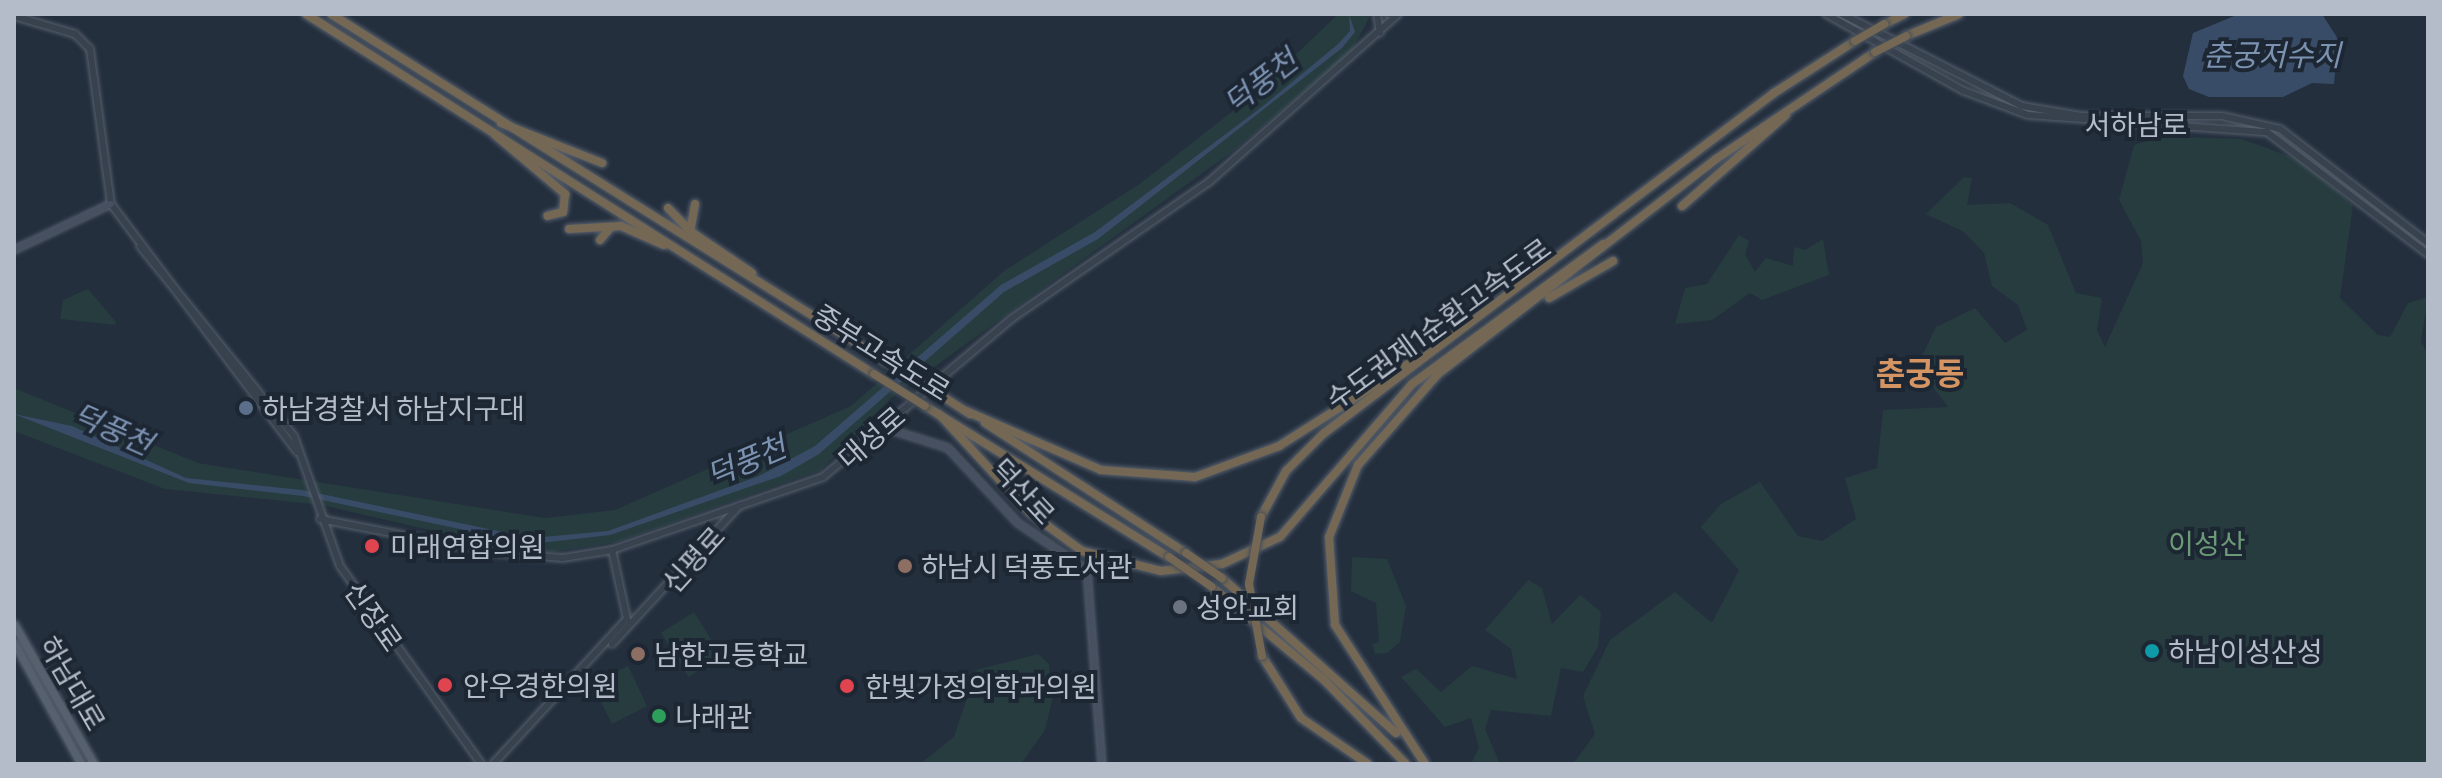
<!DOCTYPE html>
<meta charset="utf-8">
<style>
body{margin:0}
#map{position:relative;width:2442px;height:778px;overflow:hidden;background:#242f3e;font-family:Commissioner,"Noto Sans KR",sans-serif}
div>[style]{position:absolute}
[style*='--x']{left:calc(var(--x)*1px);top:calc(var(--y)*1px);width:calc(var(--w)*1px);rotate:calc(var(--a)*1deg)}
.green>*{inset:0;background:#263c3f;transform-origin:0 0}
.water>*{inset:0;background:#394c67}
.roads{filter:drop-shadow(0 0 2px #565f6c) drop-shadow(0 0 2px #565f6c)}
.tertiary>*{height:6px;margin:-3px;padding:0 3px;transform-origin:3px;border-radius:3px;background:#38414e}
.secondary>*{height:6px;margin:-3px;padding:0 3px;transform-origin:3px;border-radius:3px;background:#465061}
.primary>*{height:7px;margin:-3.5px;padding:0 3.5px;transform-origin:3.5px;border-radius:3.5px;background:#56606e}
.motorway>*{height:8px;margin:-4px;padding:0 4px;transform-origin:4px;border-radius:4px;background:#746855}
.bridges{filter:drop-shadow(0 0 2px #434c59) drop-shadow(0 0 2px #434c59)}
.motorway-bridge>*{height:8px;margin:-4px;padding:0 4px;transform-origin:4px;border-radius:4px;background:#746855}
.dots>*{width:22px;height:22px;translate:-50% -50%;box-sizing:border-box;border:4px solid #1d2633;border-radius:50%}
span{translate:-50% -50%;white-space:nowrap;text-align:center;line-height:1.15;-webkit-text-stroke:8px #1d2633;paint-order:stroke}
.street-label{font-size:28px;color:#b4bcc9}
.poi-label{font-size:28px;color:#b4bcc9}
.left{translate:0 -50%;text-align:left}
.park-label{font-size:28px;color:#6b9a76}
.water-label{font-size:30px;color:#7c92b1;font-style:italic}
.quarter-label{font-size:32px;color:#d59563;font-weight:700}
.frame{position:absolute;inset:0;border:16px solid #b4bcc9;pointer-events:none}
</style>
<div id="map">
<div class="green">
<div style="clip-path:polygon(1338px 14px,1371px 14px,1352px 50px,1236px 149px,890px 399px,821px 470px,617px 542px,553px 552px,507px 548px,322px 505px,165px 489px,14px 431px,14px 388px,198px 463px,545px 518px,615px 510px,851px 406px,1004px 271px,1141px 183px,1257px 92px)"></div>
<div style="clip-path:polygon(2164px 136px,2242px 139px,2300px 160px,2353px 205px,2340px 298px,2378px 335px,2390px 337px,2408px 303px,2428px 297px,2421px 342px,2428px 354px,2428px 764px,1573px 764px,1595px 734px,1583px 696px,1610px 640px,1675px 592px,1712px 623px,1739px 570px,1701px 527px,1721px 504px,1760px 482px,1798px 536px,1822px 541px,1856px 519px,1845px 478px,1877px 468px,1883px 410px,1948px 407px,1917px 366px,1936px 327px,1975px 308px,2005px 343px,2027px 330px,2018px 305px,1992px 286px,1984px 253px,1964px 232px,1926px 214px,1964px 177px,1972px 178px,1967px 205px,2010px 203px,2048px 225px,2076px 293px,2102px 298px,2097px 330px,2105px 347px,2143px 263px,2141px 241px,2119px 200px,2134px 145px)"></div>
<div style="clip-path:polygon(1739px 235px,1749px 241px,1745px 254px,1755px 272px,1766px 258px,1793px 266px,1794px 247px,1805px 250px,1823px 239px,1829px 275px,1762px 300px,1750px 293px,1712px 320px,1675px 324px,1685px 288px,1707px 284px)"></div>
<div style="clip-path:polygon(88px 289px,116px 322px,115px 325px,60px 319px,63px 300px)"></div>
<div style="clip-path:polygon(1352px 557px,1387px 559px,1406px 606px,1400px 642px,1387px 653px,1375px 654px,1372px 644px,1379px 642px,1376px 603px,1351px 591px)"></div>
<div style="clip-path:polygon(1528px 580px,1542px 588px,1552px 624px,1580px 595px,1601px 612px,1598px 647px,1583px 672px,1561px 668px,1551px 716px,1491px 710px,1485px 729px,1500px 764px,1471px 764px,1479px 748px,1471px 718px,1445px 727px,1401px 677px,1416px 669px,1441px 692px,1472px 666px,1517px 679px,1511px 649px,1485px 630px)"></div>
<div style="left:694px;top:612px;width:52px;height:39px;rotate:58deg"></div>
<div style="clip-path:polygon(1038px 654px,1049px 664px,1053px 697px,1045px 730px,1021px 764px,920px 764px,954px 737px,976px 670px)"></div>
<div style="clip-path:polygon(628px 666px,647px 706px,612px 724px,597px 694px,603px 690px,610px 701px,605px 677px)"></div>
</div>
<div class="water">
<div style="clip-path:polygon(1349px 14px,1355px 32px,1342px 48px,1098px 239px,1004px 292px,819px 454px,781px 476px,610px 535px,531px 544px,303px 496px,189px 483px,14px 414px,72px 426px,186px 478px,302px 490px,532px 538px,608px 531px,759px 476px,815px 446px,1001px 285px,1095px 232px,1263px 106px,1337px 45px,1350px 31px)"></div>
<div style="clip-path:polygon(2239px 14px,2322px 14px,2338px 39px,2334px 84px,2312px 83px,2283px 97px,2209px 97px,2189px 89px,2183px 76px,2193px 33px)"></div>
</div>
<div class="roads">
<div class="tertiary">
<div style="--x:1377;--y:14;--w:19;--a:81"></div>
<div style="--x:1389;--y:14;--w:2;--a:0"></div>
<div style="--x:1826;--y:14;--w:158;--a:29.2"></div>
<div style="--x:1964;--y:91;--w:68;--a:20.6"></div>
<div style="--x:2028;--y:115;--w:240;--a:4.1"></div>
<div style="--x:2267;--y:132;--w:202;--a:37.2"></div>
<div style="--x:1842;--y:14;--w:202;--a:27.1"></div>
<div style="--x:2022;--y:106;--w:60;--a:9.6"></div>
<div style="--x:2081;--y:116;--w:141;--a:0"></div>
<div style="--x:2222;--y:116;--w:59;--a:12.6"></div>
<div style="--x:2280;--y:129;--w:187;--a:37.6"></div>
<div style="--x:14;--y:16;--w:64;--a:16.4"></div>
<div style="--x:75;--y:34;--w:21;--a:45"></div>
<div style="--x:90;--y:49;--w:156;--a:82.3"></div>
<div style="--x:111;--y:204;--w:310;--a:53.1"></div>
<div style="--x:140;--y:246;--w:245;--a:51"></div>
<div style="--x:294;--y:436;--w:138;--a:70.5"></div>
<div style="--x:340;--y:566;--w:243;--a:54.5"></div>
<div style="--x:320;--y:519;--w:171;--a:11.1"></div>
<div style="--x:488;--y:552;--w:75;--a:4.6"></div>
<div style="--x:563;--y:558;--w:50;--a:-9.3"></div>
<div style="--x:612;--y:550;--w:223;--a:-19.1"></div>
<div style="--x:823;--y:477;--w:246;--a:-40"></div>
<div style="--x:1011;--y:319;--w:241;--a:-34.7"></div>
<div style="--x:1209;--y:182;--w:253;--a:-41.6"></div>
<div style="--x:612;--y:550;--w:71;--a:77.7"></div>
<div style="--x:612;--y:644;--w:188;--a:-47.4"></div>
<div style="--x:493;--y:764;--w:197;--a:-47.3"></div>
</div>
<div class="secondary">
<div style="--x:14;--y:250;--w:107;--a:-25.4"></div>
<div style="--x:882;--y:427;--w:69;--a:17.7"></div>
<div style="--x:948;--y:448;--w:103;--a:47"></div>
<div style="--x:1018;--y:523;--w:83;--a:34.3"></div>
<div style="--x:1087;--y:570;--w:195;--a:85.6"></div>
</div>
<div class="primary">
<div style="--x:14;--y:624;--w:161;--a:60.3"></div>
<div style="--x:14;--y:643;--w:138;--a:61"></div>
</div>
<div class="motorway">
<div style="--x:306;--y:14;--w:672;--a:32.37"></div>
<div style="--x:331;--y:14;--w:654;--a:32.06"></div>
<div style="--x:1885;--y:24;--w:22;--a:-27"></div>
<div style="--x:1906;--y:36;--w:57;--a:-22.5"></div>
<div style="--x:501;--y:123;--w:109;--a:21.6"></div>
<div style="--x:495;--y:135;--w:92;--a:40.1"></div>
<div style="--x:565;--y:194;--w:18;--a:96"></div>
<div style="--x:563;--y:212;--w:16;--a:166"></div>
<div style="--x:695;--y:204;--w:27;--a:100"></div>
<div style="--x:690;--y:231;--w:75;--a:34.1"></div>
<div style="--x:1682;--y:206;--w:138;--a:-41.2"></div>
<div style="--x:668;--y:208;--w:30;--a:46"></div>
<div style="--x:569;--y:229;--w:52;--a:-3.3"></div>
<div style="--x:621;--y:226;--w:47;--a:23.8"></div>
<div style="--x:600;--y:240;--w:16;--a:-50"></div>
<div style="--x:1549;--y:298;--w:74;--a:-30"></div>
<div style="--x:939;--y:394;--w:37;--a:33"></div>
<div style="--x:925;--y:406;--w:287;--a:31.8"></div>
<div style="--x:966;--y:411;--w:147;--a:23.6"></div>
<div style="--x:1101;--y:470;--w:94;--a:4.3"></div>
<div style="--x:1195;--y:477;--w:90;--a:-20.3"></div>
<div style="--x:1279;--y:446;--w:166;--a:-32.4"></div>
<div style="--x:939;--y:414;--w:134;--a:47.4"></div>
<div style="--x:1030;--y:513;--w:64;--a:36.2"></div>
<div style="--x:1082;--y:551;--w:81;--a:14.2"></div>
<div style="--x:1161;--y:571;--w:61;--a:-6.5"></div>
<div style="--x:1222;--y:564;--w:64;--a:-25"></div>
<div style="--x:1280;--y:537;--w:202;--a:-49.2"></div>
<div style="--x:1412;--y:384;--w:237;--a:-36.2"></div>
<div style="--x:985;--y:423;--w:239;--a:32.9"></div>
<div style="--x:1261;--y:517;--w:52;--a:-61.5"></div>
<div style="--x:1286;--y:471;--w:52;--a:-45"></div>
<div style="--x:1323;--y:434;--w:565;--a:-37.09"></div>
<div style="--x:1774;--y:93;--w:96;--a:-32.7"></div>
<div style="--x:1222;--y:578;--w:233;--a:41.7"></div>
<div style="--x:1212;--y:587;--w:146;--a:39.7"></div>
<div style="--x:1324;--y:680;--w:117;--a:45.7"></div>
<div style="--x:1262;--y:656;--w:73;--a:57.8"></div>
<div style="--x:1301;--y:718;--w:81;--a:34.5"></div>
<div style="--x:1425;--y:764;--w:166;--a:-122.9"></div>
<div style="--x:1335;--y:625;--w:88;--a:-93.9"></div>
<div style="--x:1329;--y:537;--w:78;--a:-68.1"></div>
<div style="--x:1358;--y:465;--w:121;--a:-48.7"></div>
<div style="--x:1438;--y:374;--w:351;--a:-37.7"></div>
<div style="--x:1716;--y:159;--w:192;--a:-33.9"></div>
</div>
</div>
<div class="bridges">
<div class="motorway-bridge">
<div style="--x:1855;--y:41;--w:34;--a:-30"></div>
<div style="--x:1875;--y:52;--w:35;--a:-27"></div>
<div style="--x:885;--y:361;--w:63;--a:31.4"></div>
<div style="--x:874;--y:374;--w:60;--a:32.1"></div>
<div style="--x:1261;--y:517;--w:68;--a:100.2"></div>
<div style="--x:1249;--y:584;--w:73;--a:79.8"></div>
<div style="--x:1186;--y:553;--w:44;--a:34.8"></div>
<div style="--x:1169;--y:557;--w:52;--a:34.9"></div>
</div>
</div>
<div class="dots">
<div style="left:246px;top:408px;background:#5c6f8a"></div>
<div style="left:372px;top:546px;background:#e0444e"></div>
<div style="left:905px;top:566px;background:#8d6e63"></div>
<div style="left:1180px;top:607px;background:#6b7280"></div>
<div style="left:2152px;top:651px;background:#0f9aa8"></div>
<div style="left:638px;top:654px;background:#8d6e63"></div>
<div style="left:445px;top:685px;background:#e0444e"></div>
<div style="left:847px;top:686px;background:#e0444e"></div>
<div style="left:659px;top:716px;background:#2e9e5b"></div>
</div>
<div class="street-label">
<span style="left:2136px;top:124px">서하남로</span>
<span style="left:1438px;top:323px;rotate:-36deg">수도권제1순환고속도로</span>
<span style="left:882px;top:352px;rotate:32deg">중부고속도로</span>
<span style="left:871px;top:437px;rotate:-41deg">대성로</span>
<span style="left:1024px;top:491px;rotate:47deg">덕산로</span>
<span style="left:693px;top:559px;rotate:-48deg">신평로</span>
<span style="left:374px;top:616px;rotate:55deg">신장로</span>
<span style="left:73px;top:683px;rotate:60deg">하남대로</span>
</div>
<div class="poi-label">
<span class="left" style="left:262px;top:408px">하남경찰서 하남지구대</span>
<span class="left" style="left:390px;top:546px">미래연합의원</span>
<span class="left" style="left:921px;top:566px">하남시 덕풍도서관</span>
<span class="left" style="left:1196px;top:607px">성안교회</span>
<span class="left" style="left:2168px;top:651px">하남이성산성</span>
<span class="left" style="left:654px;top:654px">남한고등학교</span>
<span class="left" style="left:463px;top:685px">안우경한의원</span>
<span class="left" style="left:865px;top:686px">한빛가정의학과의원</span>
<span class="left" style="left:675px;top:716px">나래관</span>
</div>
<div class="park-label">
<span style="left:2207px;top:543px">이성산</span>
</div>
<div class="water-label">
<span style="left:2272px;top:54px">춘궁저수지</span>
<span style="left:1260px;top:81px;rotate:-38deg">덕풍천</span>
<span style="left:113px;top:428px;rotate:24deg">덕풍천</span>
<span style="left:746px;top:460px;rotate:-23deg">덕풍천</span>
</div>
<div class="quarter-label">
<span style="left:1920px;top:372px">춘궁동</span>
</div>
<div class="frame"></div>
</div>
